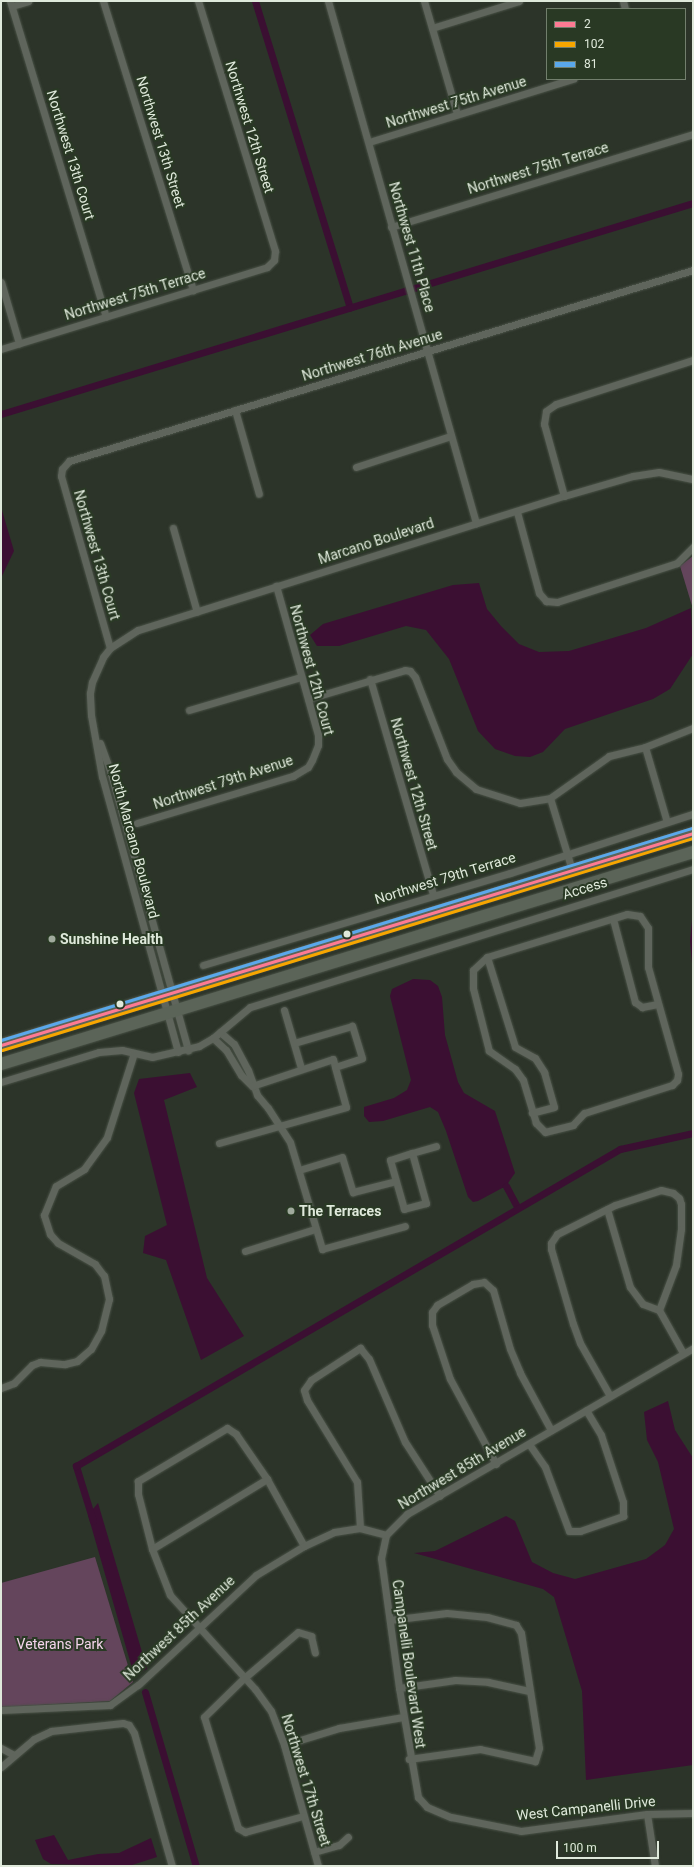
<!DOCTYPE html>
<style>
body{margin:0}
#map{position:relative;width:694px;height:1867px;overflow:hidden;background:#2c3429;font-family:Roboto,sans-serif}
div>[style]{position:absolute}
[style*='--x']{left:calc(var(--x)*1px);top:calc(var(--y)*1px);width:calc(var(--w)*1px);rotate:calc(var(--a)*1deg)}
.green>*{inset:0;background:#64455c}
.water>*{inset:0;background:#3b0f32}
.canal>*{height:7px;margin:-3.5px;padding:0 3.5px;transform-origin:3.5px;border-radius:3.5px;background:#3b0f32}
.roads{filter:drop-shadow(0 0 1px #495146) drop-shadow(0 0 1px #495146)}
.minor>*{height:7px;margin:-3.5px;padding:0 3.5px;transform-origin:3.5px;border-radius:3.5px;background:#5f655c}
.primary>*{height:12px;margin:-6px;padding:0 6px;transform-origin:6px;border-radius:6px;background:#5b6458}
.bus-1>*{height:3px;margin:-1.5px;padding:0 1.5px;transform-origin:1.5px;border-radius:1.5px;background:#fe7a93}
.bus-2>*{height:3px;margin:-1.5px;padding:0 1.5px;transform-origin:1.5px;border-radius:1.5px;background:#f7a600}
.bus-3>*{height:3px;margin:-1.5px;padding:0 1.5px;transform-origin:1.5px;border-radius:1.5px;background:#5aa8eb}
.dots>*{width:11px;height:11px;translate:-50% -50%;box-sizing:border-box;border:2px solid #293924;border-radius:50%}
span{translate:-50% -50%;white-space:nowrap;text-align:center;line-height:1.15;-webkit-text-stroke:4px #293924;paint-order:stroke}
.street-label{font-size:14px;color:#dfe9db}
.poi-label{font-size:14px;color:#dfe9db;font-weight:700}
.left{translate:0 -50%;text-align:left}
.park-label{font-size:14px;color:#f5d4ec}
.frame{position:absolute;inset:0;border:2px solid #dfe9db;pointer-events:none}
.legend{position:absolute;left:546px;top:8px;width:140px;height:72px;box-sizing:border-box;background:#293924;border:1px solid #727f6d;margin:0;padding:5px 7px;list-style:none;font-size:12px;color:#dfe9db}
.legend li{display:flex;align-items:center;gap:8px;height:20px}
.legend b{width:20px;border:1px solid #727f6d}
.scale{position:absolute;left:556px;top:1841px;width:103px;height:18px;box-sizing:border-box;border:2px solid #dfe9db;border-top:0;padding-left:5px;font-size:12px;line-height:14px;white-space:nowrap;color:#dfe9db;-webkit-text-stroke:3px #293924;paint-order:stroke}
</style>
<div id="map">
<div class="green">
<div style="clip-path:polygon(693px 556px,693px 609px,680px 566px)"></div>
<div style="clip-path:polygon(95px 1557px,133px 1682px,110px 1701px,1px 1707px,1px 1583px)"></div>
</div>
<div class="water">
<div style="clip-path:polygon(1px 507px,14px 551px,1px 578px)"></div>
<div style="clip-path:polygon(479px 583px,487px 609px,501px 626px,519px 644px,539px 652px,569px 651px,646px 628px,691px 608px,693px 654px,670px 689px,653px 699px,565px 729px,543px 752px,530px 757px,515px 756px,495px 749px,478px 731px,449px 659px,426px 630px,406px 626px,339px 646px,317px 646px,310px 635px,323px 624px,453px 585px)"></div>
<div style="clip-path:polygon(693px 909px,693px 974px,690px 941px)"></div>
<div style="clip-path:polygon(413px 979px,430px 980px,438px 986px,442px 997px,445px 1035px,458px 1082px,464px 1093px,495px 1111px,515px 1173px,506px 1186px,478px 1201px,473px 1202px,468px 1197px,446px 1131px,438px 1112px,430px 1107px,383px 1121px,369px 1122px,364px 1116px,364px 1107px,394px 1098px,407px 1090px,411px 1080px,390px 996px,392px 989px)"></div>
<div style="clip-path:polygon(190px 1073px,197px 1087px,164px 1100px,207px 1278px,244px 1336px,201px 1360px,166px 1260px,143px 1253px,145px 1236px,167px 1225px,134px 1093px,139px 1079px)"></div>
<div style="clip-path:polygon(668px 1401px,675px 1430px,693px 1458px,693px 1765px,586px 1780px,582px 1691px,554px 1597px,543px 1589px,414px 1553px,435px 1551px,506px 1516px,515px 1521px,532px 1562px,553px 1573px,575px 1579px,646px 1559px,665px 1545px,674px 1529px,658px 1462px,647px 1440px,644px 1412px)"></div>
<div style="clip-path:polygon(98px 1503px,147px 1669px,134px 1675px,88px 1515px)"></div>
<div style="clip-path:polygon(54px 1835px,68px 1860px,98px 1854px,119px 1853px,151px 1838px,157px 1857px,129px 1866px,51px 1864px,43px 1859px,35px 1840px)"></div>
</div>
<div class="canal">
<div style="--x:255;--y:1;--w:321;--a:72.8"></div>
<div style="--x:1;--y:414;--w:723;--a:-16.96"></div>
<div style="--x:506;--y:1186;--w:24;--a:62"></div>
<div style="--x:93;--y:1521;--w:58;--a:-107.2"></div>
<div style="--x:76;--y:1466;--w:630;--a:-30.23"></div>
<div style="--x:620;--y:1149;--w:75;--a:-12.4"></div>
<div style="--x:145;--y:1692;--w:181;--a:73.7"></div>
</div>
<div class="roads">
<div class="minor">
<div style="--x:10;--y:1;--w:330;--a:73.1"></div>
<div style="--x:103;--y:1;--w:303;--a:72.7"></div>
<div style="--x:328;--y:1;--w:543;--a:74.17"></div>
<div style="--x:424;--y:1;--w:118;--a:73.7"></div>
<div style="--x:623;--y:1;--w:8;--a:76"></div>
<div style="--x:12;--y:6;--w:17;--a:-17"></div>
<div style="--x:432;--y:28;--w:91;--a:-17.2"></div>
<div style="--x:369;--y:142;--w:214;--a:-17.2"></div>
<div style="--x:391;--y:227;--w:316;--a:-17.1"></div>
<div style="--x:1;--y:282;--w:64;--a:73.6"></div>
<div style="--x:1;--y:349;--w:278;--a:-17.1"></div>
<div style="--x:267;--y:267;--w:10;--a:-45"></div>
<div style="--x:274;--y:260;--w:9;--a:-84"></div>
<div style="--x:275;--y:251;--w:262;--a:-107.1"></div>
<div style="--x:235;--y:410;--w:87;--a:74.1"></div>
<div style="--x:356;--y:467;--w:100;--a:-18.1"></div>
<div style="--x:564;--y:496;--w:75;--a:-105.5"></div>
<div style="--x:544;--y:424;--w:13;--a:-81"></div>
<div style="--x:546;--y:411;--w:12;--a:-35"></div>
<div style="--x:556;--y:404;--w:144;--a:-17.8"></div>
<div style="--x:517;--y:512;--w:84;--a:74.8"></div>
<div style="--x:539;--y:593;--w:11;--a:49"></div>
<div style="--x:546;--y:601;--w:11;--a:5"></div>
<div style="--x:557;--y:602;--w:126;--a:-18"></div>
<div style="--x:677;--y:563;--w:23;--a:-45"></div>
<div style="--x:173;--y:528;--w:87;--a:74.1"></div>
<div style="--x:110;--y:648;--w:179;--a:-105.9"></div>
<div style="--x:61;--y:476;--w:7;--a:-82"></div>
<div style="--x:62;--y:469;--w:11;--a:-49"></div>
<div style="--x:69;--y:461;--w:653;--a:-17.02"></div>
<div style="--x:370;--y:679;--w:225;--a:73.7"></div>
<div style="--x:308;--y:699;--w:101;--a:-16.6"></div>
<div style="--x:405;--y:670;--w:5;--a:11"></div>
<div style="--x:410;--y:671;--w:8;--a:50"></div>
<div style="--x:415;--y:677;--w:88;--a:68.7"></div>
<div style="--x:447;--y:759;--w:16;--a:55"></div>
<div style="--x:456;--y:772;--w:26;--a:40"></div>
<div style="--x:476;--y:789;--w:46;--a:17.7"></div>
<div style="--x:520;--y:803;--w:30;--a:-9"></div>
<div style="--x:550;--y:798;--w:72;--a:-35.4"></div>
<div style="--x:609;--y:756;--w:37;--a:-14"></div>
<div style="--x:645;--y:747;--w:52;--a:-21.6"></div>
<div style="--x:189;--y:710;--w:117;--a:-16.4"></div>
<div style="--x:100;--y:743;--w:33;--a:70"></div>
<div style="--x:111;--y:774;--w:287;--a:74.4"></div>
<div style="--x:645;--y:747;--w:78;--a:73.7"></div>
<div style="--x:550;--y:798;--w:75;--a:73"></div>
<div style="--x:137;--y:823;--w:163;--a:-16.8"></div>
<div style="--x:293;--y:776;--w:17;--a:-31"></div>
<div style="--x:308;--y:767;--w:8;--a:-60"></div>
<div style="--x:312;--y:760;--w:16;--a:-68"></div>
<div style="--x:318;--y:745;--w:10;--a:-90"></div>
<div style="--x:318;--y:735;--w:155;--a:-105.7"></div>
<div style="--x:627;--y:914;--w:13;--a:9"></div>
<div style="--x:640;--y:916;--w:14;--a:56"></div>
<div style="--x:648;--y:928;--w:39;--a:90"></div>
<div style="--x:648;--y:967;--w:111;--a:74.3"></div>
<div style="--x:678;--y:1074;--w:6;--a:99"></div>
<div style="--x:677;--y:1080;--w:7;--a:135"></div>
<div style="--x:672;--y:1085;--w:92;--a:162.3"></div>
<div style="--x:584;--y:1113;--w:16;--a:133"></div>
<div style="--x:573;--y:1125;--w:29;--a:166"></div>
<div style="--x:545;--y:1132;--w:13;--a:-135"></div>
<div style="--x:536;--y:1123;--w:45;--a:-106.8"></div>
<div style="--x:523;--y:1080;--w:14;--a:-126"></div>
<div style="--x:515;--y:1069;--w:32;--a:-145"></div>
<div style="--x:489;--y:1051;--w:65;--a:-104.3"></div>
<div style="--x:473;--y:988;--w:18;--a:-90"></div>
<div style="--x:473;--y:970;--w:19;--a:-43"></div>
<div style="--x:487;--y:957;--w:146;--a:-17.1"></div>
<div style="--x:613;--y:919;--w:86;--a:75.2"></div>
<div style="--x:635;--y:1002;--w:9;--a:36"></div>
<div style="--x:642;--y:1007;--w:16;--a:-11"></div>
<div style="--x:487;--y:957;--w:94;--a:72.7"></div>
<div style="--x:515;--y:1047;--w:23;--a:29"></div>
<div style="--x:535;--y:1058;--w:17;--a:57"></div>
<div style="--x:544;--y:1072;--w:36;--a:74"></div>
<div style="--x:554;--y:1107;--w:23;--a:165"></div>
<div style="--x:203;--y:965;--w:320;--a:-16.7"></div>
<div style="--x:510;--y:873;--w:192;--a:-17.9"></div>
<div style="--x:284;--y:1010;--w:60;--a:73.7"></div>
<div style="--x:220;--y:1032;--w:18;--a:41"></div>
<div style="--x:234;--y:1044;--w:30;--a:62"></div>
<div style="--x:248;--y:1070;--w:27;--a:70"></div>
<div style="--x:257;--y:1095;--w:17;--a:50"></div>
<div style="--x:268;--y:1108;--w:40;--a:57.1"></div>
<div style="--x:290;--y:1142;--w:112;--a:73.3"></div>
<div style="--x:322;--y:1249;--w:86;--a:-15.5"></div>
<div style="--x:213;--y:1038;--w:18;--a:43"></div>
<div style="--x:226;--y:1050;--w:29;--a:59"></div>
<div style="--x:241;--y:1075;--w:16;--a:45"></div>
<div style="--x:178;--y:1052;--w:285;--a:-105.4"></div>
<div style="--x:102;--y:777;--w:63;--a:-100.1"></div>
<div style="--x:91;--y:715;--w:22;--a:-93"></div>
<div style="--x:90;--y:693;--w:11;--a:-80"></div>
<div style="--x:92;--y:682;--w:27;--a:-66"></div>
<div style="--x:103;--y:657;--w:11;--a:-52"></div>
<div style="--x:110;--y:648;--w:33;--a:-33"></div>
<div style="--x:138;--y:630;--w:447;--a:-17.5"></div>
<div style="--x:564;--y:496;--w:72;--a:-16.2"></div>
<div style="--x:633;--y:476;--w:26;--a:-9"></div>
<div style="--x:659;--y:472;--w:35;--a:12"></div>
<div style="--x:1;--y:1082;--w:102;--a:-17"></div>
<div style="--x:99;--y:1052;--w:23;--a:-5"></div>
<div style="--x:122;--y:1050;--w:31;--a:13"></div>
<div style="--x:152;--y:1057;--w:48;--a:-13.2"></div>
<div style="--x:199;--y:1046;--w:16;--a:-30"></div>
<div style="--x:213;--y:1038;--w:48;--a:-40"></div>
<div style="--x:250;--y:1007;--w:464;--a:-17.3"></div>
<div style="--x:252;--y:1086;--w:85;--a:-18.4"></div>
<div style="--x:333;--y:1059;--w:8;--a:76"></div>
<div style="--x:219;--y:1143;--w:132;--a:-15.8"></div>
<div style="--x:346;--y:1107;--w:41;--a:-105.4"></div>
<div style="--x:335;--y:1067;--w:28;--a:-18"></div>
<div style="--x:362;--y:1058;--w:34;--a:-107"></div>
<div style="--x:352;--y:1026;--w:60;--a:163.7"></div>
<div style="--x:412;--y:1153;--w:52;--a:74.4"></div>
<div style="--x:426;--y:1203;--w:23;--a:165"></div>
<div style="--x:404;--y:1209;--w:51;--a:-105.9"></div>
<div style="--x:390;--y:1160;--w:23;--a:-18"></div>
<div style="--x:412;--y:1153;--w:25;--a:-16"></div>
<div style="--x:299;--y:1170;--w:45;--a:-16.8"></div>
<div style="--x:342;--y:1157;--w:37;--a:73"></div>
<div style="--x:353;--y:1192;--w:44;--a:-14.3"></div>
<div style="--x:607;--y:1209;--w:81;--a:73.6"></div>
<div style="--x:630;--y:1287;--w:21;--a:53"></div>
<div style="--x:643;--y:1304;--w:17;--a:21"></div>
<div style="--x:245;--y:1251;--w:73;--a:-17.4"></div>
<div style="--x:1;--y:1388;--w:14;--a:-21"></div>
<div style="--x:14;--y:1383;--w:25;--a:-45"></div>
<div style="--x:32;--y:1365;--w:9;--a:-21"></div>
<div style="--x:40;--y:1362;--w:25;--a:5"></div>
<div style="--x:65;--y:1364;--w:12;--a:-14"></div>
<div style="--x:77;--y:1361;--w:18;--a:-41"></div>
<div style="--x:91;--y:1349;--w:21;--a:-61"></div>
<div style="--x:101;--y:1331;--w:33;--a:-76"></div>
<div style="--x:109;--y:1299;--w:24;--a:-102"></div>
<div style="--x:104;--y:1276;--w:15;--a:-127"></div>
<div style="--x:95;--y:1264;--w:43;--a:-150.4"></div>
<div style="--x:58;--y:1243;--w:12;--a:-132"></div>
<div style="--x:50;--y:1234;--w:20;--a:-108"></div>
<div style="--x:44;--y:1215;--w:31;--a:-68"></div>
<div style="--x:56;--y:1186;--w:33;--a:-31"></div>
<div style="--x:84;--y:1169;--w:39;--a:-54"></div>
<div style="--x:107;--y:1137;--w:88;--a:-72.2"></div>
<div style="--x:610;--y:1396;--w:61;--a:-119.5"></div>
<div style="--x:580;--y:1343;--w:20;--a:-110"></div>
<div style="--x:573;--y:1324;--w:78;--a:-106.3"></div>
<div style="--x:551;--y:1249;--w:6;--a:-90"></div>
<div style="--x:551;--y:1243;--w:11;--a:-56"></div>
<div style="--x:557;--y:1234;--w:65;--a:-26.6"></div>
<div style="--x:615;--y:1205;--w:48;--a:-18.1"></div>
<div style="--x:661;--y:1190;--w:12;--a:14"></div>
<div style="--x:673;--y:1193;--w:8;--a:40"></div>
<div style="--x:679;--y:1198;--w:6;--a:72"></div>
<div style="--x:681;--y:1204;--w:25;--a:90"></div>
<div style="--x:681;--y:1229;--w:36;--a:98"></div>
<div style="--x:676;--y:1265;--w:48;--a:110.7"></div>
<div style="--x:659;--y:1310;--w:49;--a:60.8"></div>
<div style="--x:529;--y:1444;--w:28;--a:55"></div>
<div style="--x:545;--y:1467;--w:68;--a:69.4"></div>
<div style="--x:569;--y:1531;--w:11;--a:0"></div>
<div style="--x:580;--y:1531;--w:46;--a:-19.2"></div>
<div style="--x:623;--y:1516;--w:14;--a:-90"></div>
<div style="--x:623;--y:1502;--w:71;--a:-108.2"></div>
<div style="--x:601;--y:1435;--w:29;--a:-121"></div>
<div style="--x:496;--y:1464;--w:97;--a:-118.4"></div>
<div style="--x:450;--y:1379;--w:57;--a:-108.4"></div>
<div style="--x:432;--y:1325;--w:13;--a:-90"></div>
<div style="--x:432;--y:1312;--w:9;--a:-54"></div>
<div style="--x:437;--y:1305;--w:42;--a:-30.3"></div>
<div style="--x:473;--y:1284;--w:11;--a:-10"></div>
<div style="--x:484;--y:1282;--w:12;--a:42"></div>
<div style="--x:493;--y:1290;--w:61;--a:73.9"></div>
<div style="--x:510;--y:1349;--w:26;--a:67"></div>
<div style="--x:520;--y:1373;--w:65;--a:61.5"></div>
<div style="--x:360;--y:1528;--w:46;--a:-93.7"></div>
<div style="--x:357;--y:1482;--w:96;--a:-121.4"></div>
<div style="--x:307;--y:1400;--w:10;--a:-107"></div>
<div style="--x:304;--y:1390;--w:12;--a:-55"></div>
<div style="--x:311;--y:1380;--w:59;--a:-33.1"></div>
<div style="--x:360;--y:1348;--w:14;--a:51"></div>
<div style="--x:369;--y:1359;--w:90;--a:66.6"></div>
<div style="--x:405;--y:1442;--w:64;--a:57.1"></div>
<div style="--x:386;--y:1535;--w:24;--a:102"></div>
<div style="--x:381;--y:1558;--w:131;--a:82.1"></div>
<div style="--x:399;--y:1688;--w:111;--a:80.1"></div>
<div style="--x:418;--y:1797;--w:13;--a:48"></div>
<div style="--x:427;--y:1807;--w:26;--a:23"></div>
<div style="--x:451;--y:1817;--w:71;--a:11.3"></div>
<div style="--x:521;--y:1831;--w:127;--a:-7.7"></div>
<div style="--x:647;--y:1814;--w:46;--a:-1.2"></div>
<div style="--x:386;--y:1535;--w:30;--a:-45"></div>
<div style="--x:407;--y:1514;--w:331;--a:-30.1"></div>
<div style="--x:304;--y:1546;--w:77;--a:-118.9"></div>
<div style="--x:267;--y:1479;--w:55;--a:-124.6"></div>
<div style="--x:236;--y:1434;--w:11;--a:-146"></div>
<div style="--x:227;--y:1428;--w:104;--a:149.2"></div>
<div style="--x:138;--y:1481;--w:13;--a:90"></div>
<div style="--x:138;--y:1494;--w:57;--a:75.7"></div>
<div style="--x:152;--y:1549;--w:49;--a:68.6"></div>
<div style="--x:170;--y:1595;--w:127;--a:47.9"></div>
<div style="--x:255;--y:1689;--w:27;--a:54"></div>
<div style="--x:271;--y:1711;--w:36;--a:69"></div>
<div style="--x:284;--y:1745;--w:126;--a:74.3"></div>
<div style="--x:152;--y:1549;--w:135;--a:-31.3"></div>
<div style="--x:390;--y:1620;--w:57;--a:-7"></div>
<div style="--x:447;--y:1613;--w:40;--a:5.7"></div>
<div style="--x:487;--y:1617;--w:30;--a:15"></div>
<div style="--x:516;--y:1625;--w:9;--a:58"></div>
<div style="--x:521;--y:1633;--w:116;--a:81.1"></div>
<div style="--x:539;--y:1748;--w:14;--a:107"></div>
<div style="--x:535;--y:1761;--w:56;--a:-167.7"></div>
<div style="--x:480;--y:1749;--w:72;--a:172"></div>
<div style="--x:399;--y:1688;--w:57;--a:-8.1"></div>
<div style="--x:455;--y:1680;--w:33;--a:3"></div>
<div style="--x:488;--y:1682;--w:42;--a:12.4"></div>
<div style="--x:1;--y:1710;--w:109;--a:-2.6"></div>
<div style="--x:110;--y:1705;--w:34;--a:-36"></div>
<div style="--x:138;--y:1685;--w:161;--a:-43"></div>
<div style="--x:256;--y:1575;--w:56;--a:-31.1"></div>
<div style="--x:304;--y:1546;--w:33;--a:-25"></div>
<div style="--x:334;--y:1532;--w:26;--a:-9"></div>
<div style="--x:360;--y:1528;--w:27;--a:15"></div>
<div style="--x:284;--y:1745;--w:58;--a:-17.2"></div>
<div style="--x:339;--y:1728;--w:65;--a:-9.8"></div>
<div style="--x:1;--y:1748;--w:15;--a:28"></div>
<div style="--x:1;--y:1767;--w:43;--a:-40.3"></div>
<div style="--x:34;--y:1739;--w:19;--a:-25"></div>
<div style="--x:51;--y:1731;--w:72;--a:-6.3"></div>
<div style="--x:123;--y:1723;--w:6;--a:18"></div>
<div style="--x:129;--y:1725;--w:9;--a:58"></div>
<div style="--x:134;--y:1733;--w:138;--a:74.1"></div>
<div style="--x:647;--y:1814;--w:53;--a:81.3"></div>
<div style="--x:303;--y:1816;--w:60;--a:164.6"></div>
<div style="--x:245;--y:1832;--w:8;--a:-150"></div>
<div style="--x:238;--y:1828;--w:116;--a:-107"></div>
<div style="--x:204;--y:1717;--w:54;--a:-44.3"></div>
<div style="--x:243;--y:1679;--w:72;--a:-40.5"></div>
<div style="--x:298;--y:1632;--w:14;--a:17"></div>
<div style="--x:311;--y:1636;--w:17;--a:77"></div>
<div style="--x:314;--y:1852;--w:26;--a:-16"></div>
<div style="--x:339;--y:1845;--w:12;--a:-42"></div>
</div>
<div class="primary">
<div style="--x:1;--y:1045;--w:724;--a:-17.03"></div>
<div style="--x:1;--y:1064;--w:724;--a:-17.03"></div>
</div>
</div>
<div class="bus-1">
<div style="--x:1;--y:1045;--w:724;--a:-17.03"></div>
</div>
<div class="bus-2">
<div style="--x:2;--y:1050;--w:723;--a:-17.06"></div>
</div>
<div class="bus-3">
<div style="--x:1;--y:1040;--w:723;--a:-17.06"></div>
</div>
<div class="dots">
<div style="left:347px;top:934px;background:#dfe9db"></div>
<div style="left:52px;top:939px;background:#a0aa9d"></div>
<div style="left:120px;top:1004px;background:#dfe9db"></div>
<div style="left:291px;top:1211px;background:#a0aa9d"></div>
</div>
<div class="street-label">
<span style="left:456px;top:102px;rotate:-17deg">Northwest 75th Avenue</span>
<span style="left:250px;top:127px;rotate:73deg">Northwest 12th Street</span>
<span style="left:161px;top:142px;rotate:73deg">Northwest 13th Street</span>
<span style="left:71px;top:155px;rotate:73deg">Northwest 13th Court</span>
<span style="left:538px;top:168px;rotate:-17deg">Northwest 75th Terrace</span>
<span style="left:412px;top:247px;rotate:74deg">Northwest 11th Place</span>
<span style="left:135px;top:294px;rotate:-17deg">Northwest 75th Terrace</span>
<span style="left:372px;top:355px;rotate:-17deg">Northwest 76th Avenue</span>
<span style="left:376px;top:541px;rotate:-18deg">Marcano Boulevard</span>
<span style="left:97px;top:555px;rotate:74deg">Northwest 13th Court</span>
<span style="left:312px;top:670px;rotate:75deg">Northwest 12th Court</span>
<span style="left:223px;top:782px;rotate:-18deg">Northwest 79th Avenue</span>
<span style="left:414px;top:784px;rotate:74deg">Northwest 12th Street</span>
<span style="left:134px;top:841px;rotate:75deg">North Marcano Boulevard</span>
<span style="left:445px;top:878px;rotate:-17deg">Northwest 79th Terrace</span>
<span style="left:585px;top:888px;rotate:-17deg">Access</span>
<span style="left:462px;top:1468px;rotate:-31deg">Northwest 85th Avenue</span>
<span style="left:179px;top:1628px;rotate:-43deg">Northwest 85th Avenue</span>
<span style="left:409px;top:1664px;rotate:82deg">Campanelli Boulevard West</span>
<span style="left:306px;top:1780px;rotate:73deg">Northwest 17th Street</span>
<span style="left:586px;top:1808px;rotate:-6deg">West Campanelli Drive</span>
</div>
<div class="poi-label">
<span class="left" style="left:60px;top:939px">Sunshine Health</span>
<span class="left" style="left:299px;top:1211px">The Terraces</span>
</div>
<div class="park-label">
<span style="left:60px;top:1644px">Veterans Park</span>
</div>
<div class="frame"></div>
<ul class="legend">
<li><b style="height:5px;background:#fe7a93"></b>2</li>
<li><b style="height:5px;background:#f7a600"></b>102</li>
<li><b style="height:5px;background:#5aa8eb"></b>81</li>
</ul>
<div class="scale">100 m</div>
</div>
